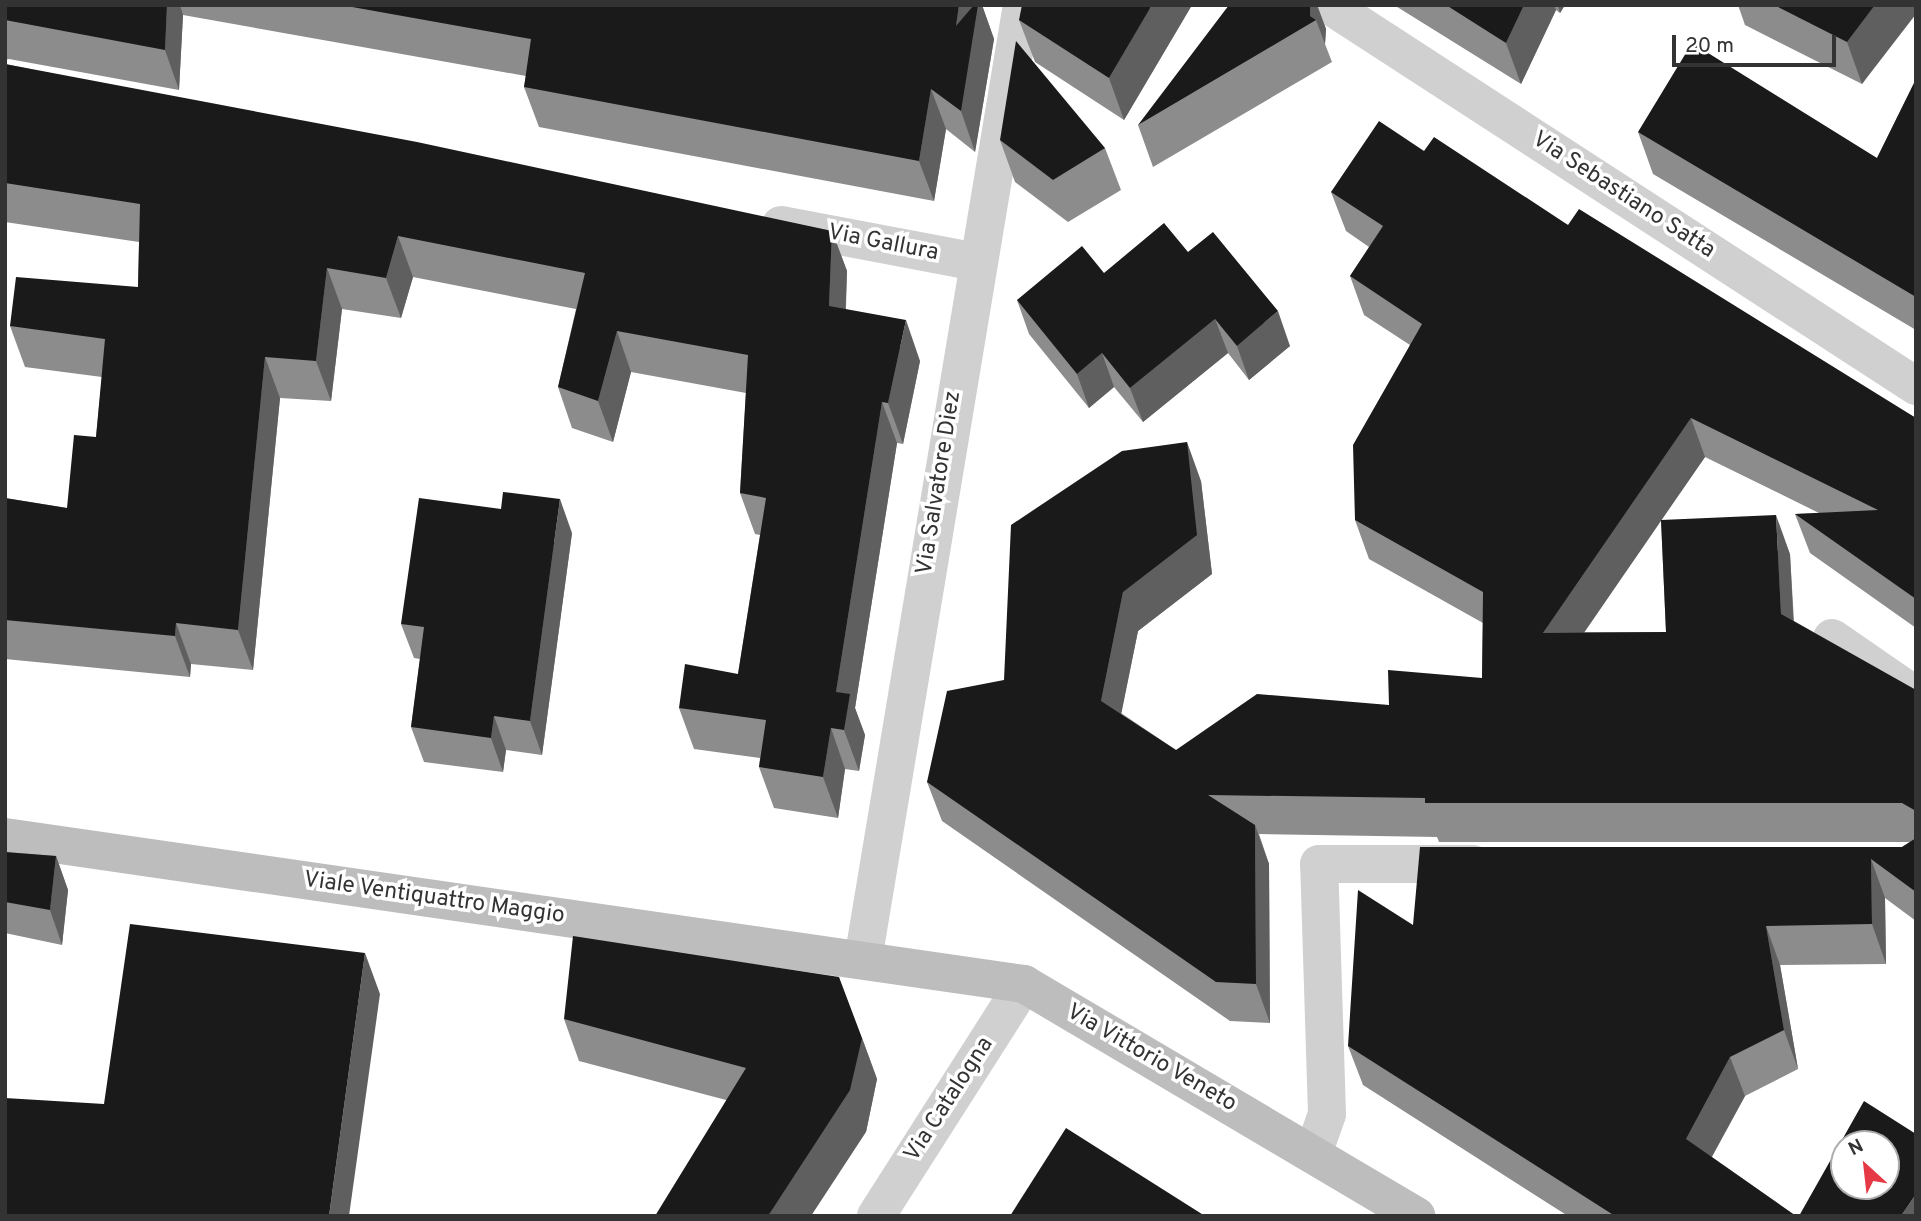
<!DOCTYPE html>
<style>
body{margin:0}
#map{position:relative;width:1921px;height:1221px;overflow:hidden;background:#fff;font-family:Overpass,sans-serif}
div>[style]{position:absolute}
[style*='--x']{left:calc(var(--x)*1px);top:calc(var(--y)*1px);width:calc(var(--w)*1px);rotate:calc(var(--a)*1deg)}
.street>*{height:38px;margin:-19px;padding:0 19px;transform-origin:19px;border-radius:19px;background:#d0d0d0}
.secondary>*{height:38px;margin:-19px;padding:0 19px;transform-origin:19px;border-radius:19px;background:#bdbdbd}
.wall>*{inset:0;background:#8c8c8c}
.shaded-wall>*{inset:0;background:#5f5f5f}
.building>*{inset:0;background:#1a1a1a}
span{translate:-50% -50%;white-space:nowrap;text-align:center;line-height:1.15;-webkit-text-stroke:7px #fff;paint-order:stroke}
.street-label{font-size:23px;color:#333}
.frame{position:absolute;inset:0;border:7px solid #333;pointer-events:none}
.north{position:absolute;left:1830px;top:1130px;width:70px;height:70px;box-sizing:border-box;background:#fff;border:2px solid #adadad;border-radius:50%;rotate:333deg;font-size:19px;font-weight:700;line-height:28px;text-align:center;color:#333}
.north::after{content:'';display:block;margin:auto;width:24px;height:32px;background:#e63946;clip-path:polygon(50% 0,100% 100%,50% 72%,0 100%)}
.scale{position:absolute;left:1672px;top:35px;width:164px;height:32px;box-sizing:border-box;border:4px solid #333;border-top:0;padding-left:9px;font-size:21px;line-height:24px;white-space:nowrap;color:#333;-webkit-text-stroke:5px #fff;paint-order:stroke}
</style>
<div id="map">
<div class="street">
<div style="--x:1329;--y:5;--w:700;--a:32.99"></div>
<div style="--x:781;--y:225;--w:198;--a:10.7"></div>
<div style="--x:1832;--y:638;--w:102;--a:34.6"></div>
<div style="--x:863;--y:960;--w:968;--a:-80.55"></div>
<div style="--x:1313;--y:1154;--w:42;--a:-70.7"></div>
<div style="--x:1327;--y:1114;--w:250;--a:-91.8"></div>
<div style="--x:1319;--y:864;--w:154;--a:0"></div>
<div style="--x:876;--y:1216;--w:275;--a:-57.5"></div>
</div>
<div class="secondary">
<div style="--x:5;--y:837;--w:1030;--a:8.21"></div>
<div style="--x:1024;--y:984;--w:456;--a:30.6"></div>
</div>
<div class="wall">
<div style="clip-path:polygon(5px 5px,982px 5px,994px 39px,975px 152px,946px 129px,934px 201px,539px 127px,524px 87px,526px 76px,183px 15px,179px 90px,9px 59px,5px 60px)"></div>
<div style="clip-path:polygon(1192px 5px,1124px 120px,1035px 62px,1019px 20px)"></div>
<div style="clip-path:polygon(1317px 5px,1326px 29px,1325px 44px,1332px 62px,1153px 167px,1138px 125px)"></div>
<div style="clip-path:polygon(1394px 5px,1565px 5px,1560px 13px,1556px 10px,1521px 84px)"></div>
<div style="clip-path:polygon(1738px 5px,1916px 5px,1862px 84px,1745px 25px)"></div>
<div style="clip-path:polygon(5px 64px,832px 231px,847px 271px,846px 309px,920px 361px,903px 444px,897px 443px,855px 708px,865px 735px,859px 771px,845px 769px,838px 818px,774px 808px,759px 767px,760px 758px,694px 749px,679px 708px,738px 674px,760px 535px,755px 534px,740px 493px,746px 393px,631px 372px,613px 442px,572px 428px,558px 387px,576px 309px,413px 277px,401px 318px,342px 309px,331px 401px,280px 398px,253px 670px,191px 664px,190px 677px,5px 659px,5px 498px,67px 508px,96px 437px,102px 377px,25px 367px,10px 326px,138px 287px,139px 242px,5px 222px)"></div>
<div style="clip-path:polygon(1916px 79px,1916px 330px,1653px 174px,1638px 132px,1877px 158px)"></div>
<div style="clip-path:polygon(1000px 140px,1105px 148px,1121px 190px,1068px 222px,1015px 182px)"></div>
<div style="clip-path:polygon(evenodd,1424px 151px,1568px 225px,1916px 418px,1916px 628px,1810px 553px,1795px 514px,1819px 513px,1705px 457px,1661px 520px,1790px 554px,1794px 621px,1916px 690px,1916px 921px,1885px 898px,1886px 964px,1780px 965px,1798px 1069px,1745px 1096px,1712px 1157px,1796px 1216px,1568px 1216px,1363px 1085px,1348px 1046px,1413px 925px,1902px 847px,1910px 842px,1439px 842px,1437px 837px,1259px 834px,1269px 864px,1270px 1023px,1230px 1021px,942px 821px,927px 782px,1004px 680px,1201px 481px,1212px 574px,1138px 631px,1121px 713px,1176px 750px,1389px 705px,1482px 678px,1483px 623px,1369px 559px,1355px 520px,1410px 345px,1364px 315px,1350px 276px,1369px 247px,1346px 231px,1331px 192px,1424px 151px,1661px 520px,1666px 632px,1584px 632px,1661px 520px)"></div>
<div style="clip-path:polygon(1188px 252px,1290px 346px,1249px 380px,1228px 353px,1143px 422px,1114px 387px,1089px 408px,1029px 334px,1017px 300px,1104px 273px)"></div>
<div style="clip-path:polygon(572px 533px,542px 755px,506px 750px,503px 772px,424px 762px,411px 727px,420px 659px,414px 658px,401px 624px)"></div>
<div style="clip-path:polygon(5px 852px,56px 856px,68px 890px,62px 945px,5px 933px)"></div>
<div style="clip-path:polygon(564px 1019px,862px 1038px,877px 1079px,866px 1132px,726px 1100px,579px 1061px)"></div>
</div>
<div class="shaded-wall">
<div style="clip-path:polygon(167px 5px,180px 5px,183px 15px,179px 90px,165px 50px)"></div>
<div style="clip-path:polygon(959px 5px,982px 5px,994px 39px,975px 152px,961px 111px,956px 26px)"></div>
<div style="clip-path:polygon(1152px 5px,1192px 5px,1124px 120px,1109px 78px)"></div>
<div style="clip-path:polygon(1310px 5px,1317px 5px,1326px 29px,1325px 44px,1316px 20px,1310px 16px)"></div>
<div style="clip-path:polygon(1524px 5px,1554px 5px,1556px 10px,1521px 84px,1506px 43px)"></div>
<div style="clip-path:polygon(1558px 5px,1565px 5px,1560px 13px)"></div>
<div style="clip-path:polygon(1875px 5px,1916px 5px,1916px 14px,1862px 84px,1847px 42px)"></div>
<div style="clip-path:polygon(931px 89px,946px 129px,934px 201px,919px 161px)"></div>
<div style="clip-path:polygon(832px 231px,847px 271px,844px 347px,829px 306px)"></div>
<div style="clip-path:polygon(398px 236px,413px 277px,401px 318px,386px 278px)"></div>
<div style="clip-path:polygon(327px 268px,342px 309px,331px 401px,316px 361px)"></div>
<div style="clip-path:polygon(1278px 311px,1290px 346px,1249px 380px,1237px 346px)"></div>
<div style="clip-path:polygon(1215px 319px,1228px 353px,1143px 422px,1130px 388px)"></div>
<div style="clip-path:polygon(906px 320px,920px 361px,903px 444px,888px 403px)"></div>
<div style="clip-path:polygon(617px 331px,631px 372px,613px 442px,598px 401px)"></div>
<div style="clip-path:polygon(1102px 353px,1114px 387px,1089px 408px,1077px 374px)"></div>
<div style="clip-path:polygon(265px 357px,280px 398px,253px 670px,238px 630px)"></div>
<div style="clip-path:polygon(882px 402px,897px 443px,855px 708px,865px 735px,859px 771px,844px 730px,836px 692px)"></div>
<div style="clip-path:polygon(1691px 418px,1705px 457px,1557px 672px,1543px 633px)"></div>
<div style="clip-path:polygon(1187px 442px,1201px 481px,1212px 574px,1138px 631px,1116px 740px,1101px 701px,1123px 592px)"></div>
<div style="clip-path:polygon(560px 499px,572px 533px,542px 755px,530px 721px)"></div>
<div style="clip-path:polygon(1776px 515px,1790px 554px,1795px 653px,1781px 614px)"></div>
<div style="clip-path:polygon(176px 623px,191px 664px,190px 677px,175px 636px)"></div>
<div style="clip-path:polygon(494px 716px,506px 750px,503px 772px,491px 738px)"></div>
<div style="clip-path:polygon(831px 728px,845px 769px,838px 818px,823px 777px)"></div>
<div style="clip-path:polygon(1255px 825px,1269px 864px,1270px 1023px,1256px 984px)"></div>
<div style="clip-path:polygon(56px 856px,68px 890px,62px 945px,50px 910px)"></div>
<div style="clip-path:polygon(1871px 859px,1885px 898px,1886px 964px,1872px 924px)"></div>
<div style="clip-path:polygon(1766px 926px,1780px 965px,1798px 1069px,1784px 1030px)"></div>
<div style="clip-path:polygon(365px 953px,380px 994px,349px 1216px,329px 1216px)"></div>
<div style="clip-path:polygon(862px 1038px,877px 1079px,866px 1132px,811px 1216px,768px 1216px)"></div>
<div style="clip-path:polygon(1730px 1057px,1745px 1096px,1700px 1178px,1686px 1139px)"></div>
<div style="clip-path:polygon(1916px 1194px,1916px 1216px,1901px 1216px)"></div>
</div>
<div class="building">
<div style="clip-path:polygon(5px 5px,167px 5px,165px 50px,5px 20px)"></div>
<div style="clip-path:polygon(341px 5px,959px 5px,956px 26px,974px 5px,978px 5px,961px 111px,931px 89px,919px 161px,524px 87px,531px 39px)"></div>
<div style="clip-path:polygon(1022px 5px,1152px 5px,1109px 78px,1019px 20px)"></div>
<div style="clip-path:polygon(1229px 5px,1310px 5px,1310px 16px,1316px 20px,1138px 125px)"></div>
<div style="clip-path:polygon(1446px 5px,1524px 5px,1506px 43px)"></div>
<div style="clip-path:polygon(1774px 5px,1875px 5px,1847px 42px)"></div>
<div style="clip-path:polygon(1016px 41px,1105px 148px,1053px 180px,1000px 140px)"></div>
<div style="clip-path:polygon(1692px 43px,1877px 158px,1916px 79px,1916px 297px,1638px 132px)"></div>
<div style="clip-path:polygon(5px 64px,417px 142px,832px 231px,829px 306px,906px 320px,888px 403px,882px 402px,836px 692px,850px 694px,844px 730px,831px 728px,823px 777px,759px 767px,766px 720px,679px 708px,685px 664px,738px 674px,766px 498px,740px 493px,748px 355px,617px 331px,598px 401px,558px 387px,585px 273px,398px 236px,386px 278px,327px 268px,316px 361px,265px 357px,238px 630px,176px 623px,175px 636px,5px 620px,5px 498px,67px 508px,74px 435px,96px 437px,105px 339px,10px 326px,16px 277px,138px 287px,140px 204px,5px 183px)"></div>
<div style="clip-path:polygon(1379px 121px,1424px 151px,1434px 137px,1568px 225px,1579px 209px,1916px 418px,1916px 599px,1795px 514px,1878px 510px,1691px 418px,1543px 633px,1666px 632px,1661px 520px,1776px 515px,1781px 614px,1916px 690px,1916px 811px,1902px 803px,1425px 803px,1425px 798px,1208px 795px,1255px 825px,1256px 984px,1216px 982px,927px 782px,947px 691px,1004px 680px,1011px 525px,1122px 451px,1187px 442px,1197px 535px,1123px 592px,1101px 701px,1176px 750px,1257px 694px,1389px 705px,1388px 670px,1482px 678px,1483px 592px,1355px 520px,1353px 445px,1422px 324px,1350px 276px,1383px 226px,1331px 192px)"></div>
<div style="clip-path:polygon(1164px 223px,1188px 252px,1213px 232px,1278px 311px,1237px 346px,1215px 319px,1130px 388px,1102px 353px,1077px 374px,1017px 300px,1082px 246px,1104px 273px)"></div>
<div style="clip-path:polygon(503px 492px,560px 499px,530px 721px,494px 716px,491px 738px,411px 727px,424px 627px,401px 624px,419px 498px,501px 509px)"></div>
<div style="clip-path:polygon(1916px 838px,1916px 892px,1871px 859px,1872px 924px,1766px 926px,1784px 1030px,1730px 1057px,1686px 1139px,1796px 1216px,1615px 1216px,1348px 1046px,1358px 890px,1413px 925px,1420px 847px,1902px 847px)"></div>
<div style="clip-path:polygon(5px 852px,56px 856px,50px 910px,5px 902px)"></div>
<div style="clip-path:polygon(130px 924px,365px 953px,329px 1216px,5px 1216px,5px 1098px,104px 1104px)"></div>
<div style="clip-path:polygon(573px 936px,839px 977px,862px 1038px,850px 1090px,768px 1216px,655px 1216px,746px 1068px,564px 1019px)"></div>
<div style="clip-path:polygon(evenodd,1864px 1101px,1916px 1134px,1916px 1194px,1901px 1216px,1799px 1216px,1864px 1101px,1844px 1144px,1886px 1144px,1886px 1186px,1844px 1186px,1844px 1144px)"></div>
<div style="clip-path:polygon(1066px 1128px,1205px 1216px,1010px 1216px)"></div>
</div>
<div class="street-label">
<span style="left:1623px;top:196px;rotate:33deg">Via Sebastiano Satta</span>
<span style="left:883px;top:244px;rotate:11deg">Via Gallura</span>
<span style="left:940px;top:483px;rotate:-81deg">Via Salvatore Diez</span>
<span style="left:434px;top:899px;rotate:8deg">Viale Ventiquattro Maggio</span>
<span style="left:1151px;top:1059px;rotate:30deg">Via Vittorio Veneto</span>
<span style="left:950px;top:1100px;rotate:-57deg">Via Catalogna</span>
</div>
<div class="frame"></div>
<div class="north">N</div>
<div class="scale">20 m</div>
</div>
